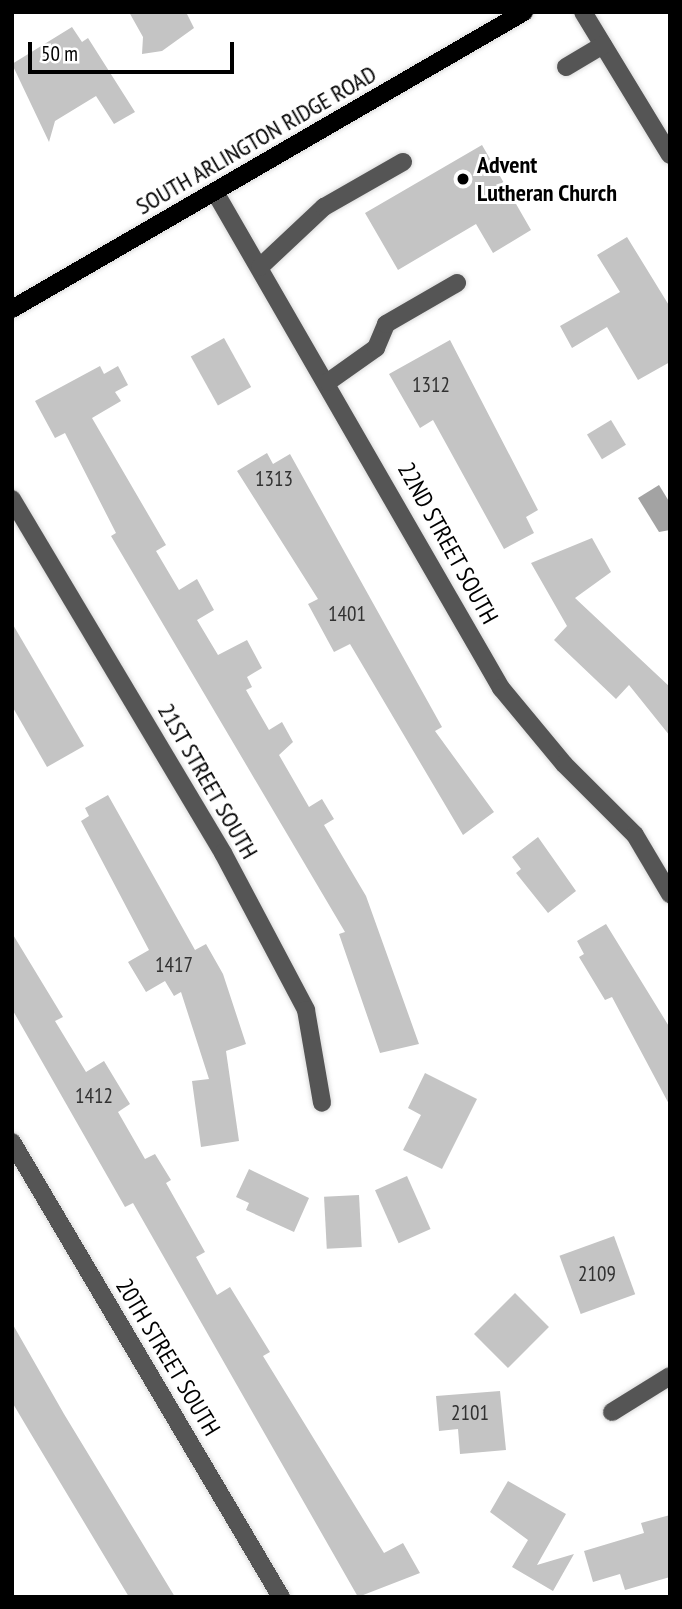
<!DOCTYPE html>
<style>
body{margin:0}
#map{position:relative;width:682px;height:1609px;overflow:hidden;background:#fff;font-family:"PT Sans Narrow",sans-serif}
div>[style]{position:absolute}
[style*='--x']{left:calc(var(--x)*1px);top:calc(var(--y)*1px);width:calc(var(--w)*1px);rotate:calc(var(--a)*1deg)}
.water>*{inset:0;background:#a3a3a3}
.building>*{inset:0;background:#c4c4c4;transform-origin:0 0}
.roads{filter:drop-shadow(0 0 2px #dbdbdb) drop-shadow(0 0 2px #dbdbdb)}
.minor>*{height:18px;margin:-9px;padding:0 9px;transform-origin:9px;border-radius:9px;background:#555}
.major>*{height:18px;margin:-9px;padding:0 9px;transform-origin:9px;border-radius:9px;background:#000}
.dots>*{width:19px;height:19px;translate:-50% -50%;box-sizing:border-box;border:4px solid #fff;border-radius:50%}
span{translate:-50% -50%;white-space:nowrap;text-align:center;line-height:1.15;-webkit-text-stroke:6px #fff;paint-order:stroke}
.number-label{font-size:21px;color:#313131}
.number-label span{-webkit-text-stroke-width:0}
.street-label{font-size:24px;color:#000}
.poi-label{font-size:24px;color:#000;font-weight:700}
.left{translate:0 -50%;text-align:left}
.frame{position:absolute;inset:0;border:14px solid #000;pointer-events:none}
.scale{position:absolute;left:28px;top:42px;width:206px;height:32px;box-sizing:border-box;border:4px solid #000;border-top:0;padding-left:9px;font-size:21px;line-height:24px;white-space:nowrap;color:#000;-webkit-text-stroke:5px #fff;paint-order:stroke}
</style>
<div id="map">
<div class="water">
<div style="clip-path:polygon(659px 485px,670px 503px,670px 530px,659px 532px,638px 498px)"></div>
</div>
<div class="building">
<div style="clip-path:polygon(129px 12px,186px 12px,194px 28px,162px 51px,142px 54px,143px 37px)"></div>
<div style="clip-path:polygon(72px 27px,82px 42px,88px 38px,135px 112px,114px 124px,96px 96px,55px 121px,49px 142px,12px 64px)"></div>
<div style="clip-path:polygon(482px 145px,531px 230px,493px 253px,476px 224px,398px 270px,365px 213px)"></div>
<div style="clip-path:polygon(627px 237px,670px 307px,670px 362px,638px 380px,607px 327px,572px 348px,560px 326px,620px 292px,597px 255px)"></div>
<div style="left:224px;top:338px;width:56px;height:38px;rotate:61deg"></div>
<div style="clip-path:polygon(450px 340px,538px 510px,526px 517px,534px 533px,504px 549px,433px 420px,420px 428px,389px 374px)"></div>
<div style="clip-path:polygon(100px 366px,104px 374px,118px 366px,128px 385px,115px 392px,121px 401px,92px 418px,166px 545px,156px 551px,179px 590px,197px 579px,214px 610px,197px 620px,218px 655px,247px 640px,262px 668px,247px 677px,252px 687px,246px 690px,269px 730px,282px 722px,293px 742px,279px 755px,309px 807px,322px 799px,334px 819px,324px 825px,366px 896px,419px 1044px,380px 1053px,339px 934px,345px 932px,111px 536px,116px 533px,65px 433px,55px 438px,35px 401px)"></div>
<div style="left:611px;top:420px;width:29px;height:28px;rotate:59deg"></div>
<div style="clip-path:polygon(267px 453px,273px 464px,290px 454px,442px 727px,435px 731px,494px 812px,463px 835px,350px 644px,334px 652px,308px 604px,318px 599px,237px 471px)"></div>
<div style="clip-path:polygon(592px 538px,611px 572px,575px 598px,670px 687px,670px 736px,629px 685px,616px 699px,554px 640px,567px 626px,531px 563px)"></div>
<div style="clip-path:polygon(12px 623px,84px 746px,47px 767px,12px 706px)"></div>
<div style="clip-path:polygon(108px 795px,195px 950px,206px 944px,223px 974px,246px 1044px,226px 1051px,239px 1141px,201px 1147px,192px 1081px,209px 1079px,181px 992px,174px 996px,165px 981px,146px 992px,128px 962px,149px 950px,81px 821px,89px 816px,85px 808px)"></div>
<div style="clip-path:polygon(538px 837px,576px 891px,548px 913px,516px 873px,521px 869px,512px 857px)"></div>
<div style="clip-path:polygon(606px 924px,670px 1028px,670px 1106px,612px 997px,605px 1000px,579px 957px,584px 954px,577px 941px)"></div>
<div style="clip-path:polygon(12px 933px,63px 1017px,55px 1021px,86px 1072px,104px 1061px,130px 1104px,118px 1112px,145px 1159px,155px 1154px,171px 1180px,166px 1183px,205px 1252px,196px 1257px,217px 1295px,230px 1287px,270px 1352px,263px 1356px,384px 1553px,403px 1543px,420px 1573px,358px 1597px,133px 1203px,125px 1207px,12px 1009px)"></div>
<div style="clip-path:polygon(425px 1073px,477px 1099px,442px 1169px,403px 1150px,421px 1115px,408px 1108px)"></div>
<div style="clip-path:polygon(249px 1169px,309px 1198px,294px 1232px,246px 1210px,249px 1203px,236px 1197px)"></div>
<div style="left:407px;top:1176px;width:58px;height:35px;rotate:66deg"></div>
<div style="left:359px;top:1195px;width:52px;height:35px;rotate:87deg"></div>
<div style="left:614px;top:1236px;width:62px;height:58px;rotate:70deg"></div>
<div style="left:515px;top:1293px;width:48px;height:58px;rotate:45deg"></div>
<div style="clip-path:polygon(12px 1323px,64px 1414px,175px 1597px,129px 1597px,31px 1434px,12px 1402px)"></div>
<div style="clip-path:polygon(500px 1391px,506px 1450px,460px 1454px,458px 1429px,439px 1431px,436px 1396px)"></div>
<div style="clip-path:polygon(508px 1481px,566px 1514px,537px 1565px,574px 1554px,553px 1591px,512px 1567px,528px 1540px,490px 1512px)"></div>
<div style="clip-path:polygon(670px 1515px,670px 1577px,625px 1590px,620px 1574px,593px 1582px,584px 1551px,644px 1533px,641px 1523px)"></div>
</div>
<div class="roads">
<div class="minor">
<div style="--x:583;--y:12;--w:167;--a:58.7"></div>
<div style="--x:566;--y:67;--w:43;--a:-30.7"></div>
<div style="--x:215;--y:192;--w:573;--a:60.03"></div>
<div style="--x:501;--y:688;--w:99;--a:50.3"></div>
<div style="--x:564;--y:764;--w:100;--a:45"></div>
<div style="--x:635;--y:835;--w:69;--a:59.3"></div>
<div style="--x:260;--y:267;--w:88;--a:-43.2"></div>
<div style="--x:324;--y:207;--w:91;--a:-29.7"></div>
<div style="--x:328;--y:382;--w:59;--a:-35.3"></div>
<div style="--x:376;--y:348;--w:26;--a:-67"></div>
<div style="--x:386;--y:324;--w:82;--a:-30"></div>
<div style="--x:12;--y:499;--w:412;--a:59.2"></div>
<div style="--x:223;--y:853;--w:178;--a:62.1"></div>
<div style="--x:306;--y:1010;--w:94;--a:80.2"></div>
<div style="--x:12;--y:1142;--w:529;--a:59.41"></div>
<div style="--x:612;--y:1412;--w:68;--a:-31.8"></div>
</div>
<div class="major">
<div style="--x:12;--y:309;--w:592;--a:-30.12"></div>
</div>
</div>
<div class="dots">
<div style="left:463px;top:179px;background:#000"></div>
</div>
<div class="number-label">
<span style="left:431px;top:385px">1312</span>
<span style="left:274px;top:479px">1313</span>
<span style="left:347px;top:614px">1401</span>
<span style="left:174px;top:965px">1417</span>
<span style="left:94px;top:1096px">1412</span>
<span style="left:597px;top:1274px">2109</span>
<span style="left:470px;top:1413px">2101</span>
</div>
<div class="street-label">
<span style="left:256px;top:140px;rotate:-30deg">SOUTH ARLINGTON RIDGE ROAD</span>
<span style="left:448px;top:543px;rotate:61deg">22ND STREET SOUTH</span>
<span style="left:208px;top:781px;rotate:60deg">21ST STREET SOUTH</span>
<span style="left:168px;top:1357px;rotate:59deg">20TH STREET SOUTH</span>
</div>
<div class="poi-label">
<span class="left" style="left:477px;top:179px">Advent<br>Lutheran Church</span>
</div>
<div class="frame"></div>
<div class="scale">50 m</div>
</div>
